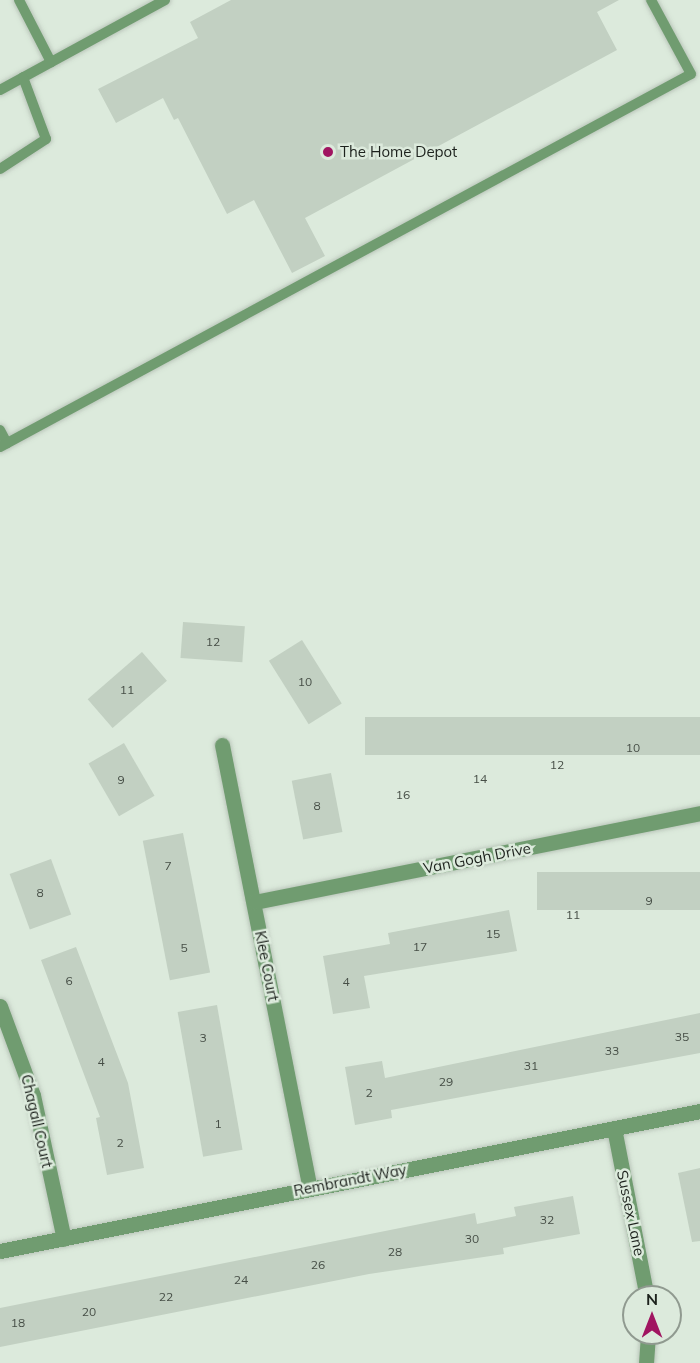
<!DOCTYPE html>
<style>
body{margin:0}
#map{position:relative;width:700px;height:1363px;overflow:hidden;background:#dceadc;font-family:Mulish,sans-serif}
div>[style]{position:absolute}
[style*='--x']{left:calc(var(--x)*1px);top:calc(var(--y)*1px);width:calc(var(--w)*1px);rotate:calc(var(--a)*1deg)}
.building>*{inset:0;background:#c2d0c2;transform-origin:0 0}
.roads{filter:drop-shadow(0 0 2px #bac6ba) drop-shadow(0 0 2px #bac6ba)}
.lane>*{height:10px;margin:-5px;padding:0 5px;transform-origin:5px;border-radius:5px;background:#709c70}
.street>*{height:15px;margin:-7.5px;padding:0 7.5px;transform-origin:7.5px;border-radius:7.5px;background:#709c70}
.dots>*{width:16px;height:16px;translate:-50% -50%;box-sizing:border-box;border:3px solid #dceadc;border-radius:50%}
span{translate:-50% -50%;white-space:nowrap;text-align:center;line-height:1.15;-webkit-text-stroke:5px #dceadc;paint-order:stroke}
.number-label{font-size:12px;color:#464e46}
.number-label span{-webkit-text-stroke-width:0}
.poi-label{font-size:15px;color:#1d221d}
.left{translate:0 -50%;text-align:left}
.street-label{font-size:15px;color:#1d221d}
.north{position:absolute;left:622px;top:1285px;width:60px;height:60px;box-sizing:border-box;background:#dceadc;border:2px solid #909a90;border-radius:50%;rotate:0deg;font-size:16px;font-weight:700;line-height:24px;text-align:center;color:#1d221d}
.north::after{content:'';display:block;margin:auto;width:21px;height:27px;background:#a01561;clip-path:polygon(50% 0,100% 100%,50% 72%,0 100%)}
</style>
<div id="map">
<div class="building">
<div style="clip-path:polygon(231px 0,619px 0,597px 12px,617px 50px,305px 218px,325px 256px,292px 273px,254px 200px,227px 214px,178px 118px,174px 120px,163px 98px,116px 123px,98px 89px,198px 38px,190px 22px)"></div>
<div style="left:183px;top:622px;width:62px;height:36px;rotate:4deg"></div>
<div style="left:302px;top:640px;width:75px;height:39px;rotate:58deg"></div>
<div style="left:142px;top:652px;width:38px;height:72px;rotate:49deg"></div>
<div style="left:700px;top:717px;width:38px;height:335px;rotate:90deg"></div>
<div style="left:124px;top:743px;width:61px;height:41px;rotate:60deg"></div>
<div style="left:331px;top:773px;width:60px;height:40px;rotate:79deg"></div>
<div style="left:183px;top:833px;width:142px;height:41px;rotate:79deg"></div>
<div style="left:51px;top:859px;width:59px;height:44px;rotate:70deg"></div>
<div style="left:700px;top:872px;width:38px;height:163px;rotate:90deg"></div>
<div style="clip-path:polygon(509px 910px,517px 951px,364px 976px,370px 1008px,333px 1014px,323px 956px,390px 944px,388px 933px)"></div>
<div style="clip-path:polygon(76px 947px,128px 1083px,144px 1168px,107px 1175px,96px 1118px,100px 1117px,41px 960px)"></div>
<div style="left:217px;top:1005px;width:147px;height:40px;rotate:80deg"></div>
<div style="clip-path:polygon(700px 1013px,700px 1053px,391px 1110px,392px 1118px,355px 1125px,345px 1067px,382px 1061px,385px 1078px)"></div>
<div style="clip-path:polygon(700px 1168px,700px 1241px,692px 1242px,678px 1173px)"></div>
<div style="clip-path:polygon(573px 1196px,580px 1234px,503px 1248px,504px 1254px,369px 1274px,0 1347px,0 1308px,475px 1213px,477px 1224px,516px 1216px,514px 1207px)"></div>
</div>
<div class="roads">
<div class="lane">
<div style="--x:19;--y:0;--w:70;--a:62.7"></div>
<div style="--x:0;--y:90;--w:188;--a:-28.6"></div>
<div style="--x:0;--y:169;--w:55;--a:-33.1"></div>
<div style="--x:46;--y:139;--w:66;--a:-110.4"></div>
<div style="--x:0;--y:430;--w:15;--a:62"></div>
<div style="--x:0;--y:447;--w:785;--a:-28.36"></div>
<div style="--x:691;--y:74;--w:84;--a:-118.4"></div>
</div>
<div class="street">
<div style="--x:222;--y:745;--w:452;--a:78.8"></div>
<div style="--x:255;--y:902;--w:454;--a:-11.3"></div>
<div style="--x:0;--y:1006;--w:95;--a:69.7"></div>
<div style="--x:33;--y:1095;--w:147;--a:77.9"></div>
<div style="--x:614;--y:1128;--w:172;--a:79"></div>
<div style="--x:0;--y:1251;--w:714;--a:-11.31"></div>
<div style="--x:646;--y:1363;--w:30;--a:-86"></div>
</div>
</div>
<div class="dots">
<div style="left:328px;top:152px;background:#a01561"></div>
</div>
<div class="number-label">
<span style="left:213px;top:642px">12</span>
<span style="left:305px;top:682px">10</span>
<span style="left:127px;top:690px">11</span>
<span style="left:633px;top:748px">10</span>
<span style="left:557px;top:765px">12</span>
<span style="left:480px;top:779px">14</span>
<span style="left:121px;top:780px">9</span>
<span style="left:403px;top:795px">16</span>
<span style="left:317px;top:806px">8</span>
<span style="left:168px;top:866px">7</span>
<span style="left:40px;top:893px">8</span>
<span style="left:649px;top:901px">9</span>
<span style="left:573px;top:915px">11</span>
<span style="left:493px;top:934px">15</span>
<span style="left:420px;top:947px">17</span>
<span style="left:184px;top:948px">5</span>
<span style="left:69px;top:981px">6</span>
<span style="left:346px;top:982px">4</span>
<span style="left:682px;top:1037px">35</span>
<span style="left:203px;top:1038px">3</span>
<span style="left:612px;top:1051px">33</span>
<span style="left:101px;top:1062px">4</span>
<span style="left:531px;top:1066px">31</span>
<span style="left:446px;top:1082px">29</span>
<span style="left:369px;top:1093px">2</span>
<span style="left:218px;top:1124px">1</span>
<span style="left:120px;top:1143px">2</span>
<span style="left:547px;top:1220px">32</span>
<span style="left:472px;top:1239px">30</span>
<span style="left:395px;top:1252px">28</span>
<span style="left:318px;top:1265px">26</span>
<span style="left:241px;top:1280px">24</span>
<span style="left:166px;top:1297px">22</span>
<span style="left:89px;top:1312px">20</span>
<span style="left:18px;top:1323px">18</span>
</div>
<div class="poi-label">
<span class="left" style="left:340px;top:152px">The Home Depot</span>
</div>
<div class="street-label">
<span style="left:477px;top:858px;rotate:-11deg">Van Gogh Drive</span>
<span style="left:267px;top:966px;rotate:79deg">Klee Court</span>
<span style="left:37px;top:1121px;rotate:77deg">Chagall Court</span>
<span style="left:350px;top:1180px;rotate:-11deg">Rembrandt Way</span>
<span style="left:631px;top:1213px;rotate:78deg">Sussex Lane</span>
</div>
<div class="north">N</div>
</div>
